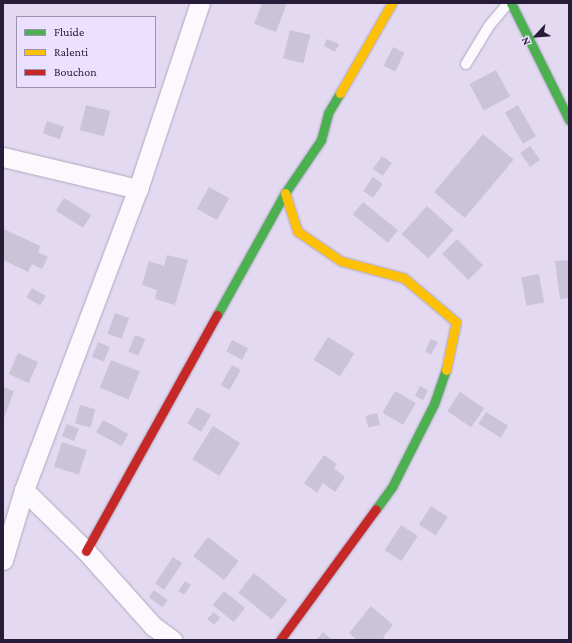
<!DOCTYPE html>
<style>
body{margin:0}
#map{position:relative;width:572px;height:643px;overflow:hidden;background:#e3daf2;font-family:"Crimson Pro",serif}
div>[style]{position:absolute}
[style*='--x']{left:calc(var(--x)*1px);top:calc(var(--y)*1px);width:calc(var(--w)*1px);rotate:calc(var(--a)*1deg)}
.building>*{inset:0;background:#cbc3d8;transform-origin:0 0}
.roads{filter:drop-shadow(0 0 1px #afa6be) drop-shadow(0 0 1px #afa6be)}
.lane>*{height:10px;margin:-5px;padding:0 5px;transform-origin:5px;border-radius:5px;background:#fbf9fd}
.street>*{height:19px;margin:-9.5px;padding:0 9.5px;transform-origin:9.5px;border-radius:9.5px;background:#fbf9fd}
.fast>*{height:9px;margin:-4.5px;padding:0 4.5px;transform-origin:4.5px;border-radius:4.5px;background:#4caf50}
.slow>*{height:9px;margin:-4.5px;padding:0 4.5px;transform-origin:4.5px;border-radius:4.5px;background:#ffc107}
.jam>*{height:9px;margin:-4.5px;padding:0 4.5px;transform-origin:4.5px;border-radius:4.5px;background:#c62828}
span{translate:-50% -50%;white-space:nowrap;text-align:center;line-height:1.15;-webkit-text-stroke:3px #ebe0fe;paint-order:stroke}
.frame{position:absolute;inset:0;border:4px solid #281d39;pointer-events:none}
.legend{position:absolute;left:16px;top:16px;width:140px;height:72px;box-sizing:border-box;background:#ebe0fe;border:1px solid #9d92af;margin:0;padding:5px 7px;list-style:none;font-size:12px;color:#281d39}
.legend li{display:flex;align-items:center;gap:8px;height:20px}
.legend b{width:20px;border:1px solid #9d92af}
.north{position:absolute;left:516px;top:16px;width:40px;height:40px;-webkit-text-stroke:3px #ebe0fe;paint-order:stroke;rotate:244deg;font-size:11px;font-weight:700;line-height:16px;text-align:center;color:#281d39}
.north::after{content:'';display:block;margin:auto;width:14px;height:18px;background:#281d39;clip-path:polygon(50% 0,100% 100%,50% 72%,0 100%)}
</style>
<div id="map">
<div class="building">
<div style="clip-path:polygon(262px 3px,287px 3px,276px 32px,254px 24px)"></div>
<div style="left:290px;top:30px;width:21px;height:29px;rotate:14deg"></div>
<div style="clip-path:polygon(327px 39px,339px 44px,335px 52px,324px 46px)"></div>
<div style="left:393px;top:47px;width:13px;height:21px;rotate:27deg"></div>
<div style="left:496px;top:70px;width:30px;height:30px;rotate:62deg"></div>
<div style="left:86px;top:105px;width:25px;height:26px;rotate:14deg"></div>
<div style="left:518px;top:105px;width:36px;height:15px;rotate:60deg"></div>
<div style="left:47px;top:121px;width:18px;height:13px;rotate:19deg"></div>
<div style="left:483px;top:134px;width:40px;height:76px;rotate:40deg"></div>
<div style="left:530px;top:146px;width:17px;height:12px;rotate:54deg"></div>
<div style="left:382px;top:156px;width:12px;height:16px;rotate:35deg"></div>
<div style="left:373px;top:177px;width:12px;height:17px;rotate:35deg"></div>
<div style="left:209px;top:187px;width:23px;height:25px;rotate:29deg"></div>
<div style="left:64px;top:198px;width:32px;height:15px;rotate:32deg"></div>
<div style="left:363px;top:202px;width:45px;height:16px;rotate:39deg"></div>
<div style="left:427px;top:206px;width:36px;height:38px;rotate:42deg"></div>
<div style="clip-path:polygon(4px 229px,40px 246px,38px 252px,48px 257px,42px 269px,32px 264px,28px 272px,3px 260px)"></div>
<div style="left:457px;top:239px;width:37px;height:21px;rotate:45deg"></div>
<div style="clip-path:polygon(167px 255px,188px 260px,175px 305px,155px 299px,157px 290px,142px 285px,149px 261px,164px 266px)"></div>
<div style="clip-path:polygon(569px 260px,569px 298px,560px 299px,555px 261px)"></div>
<div style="left:539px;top:274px;width:29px;height:18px;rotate:80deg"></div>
<div style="left:32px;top:288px;width:16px;height:11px;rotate:30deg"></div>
<div style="left:115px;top:313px;width:15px;height:22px;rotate:20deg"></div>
<div style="left:135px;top:335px;width:11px;height:18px;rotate:22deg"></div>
<div style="left:328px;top:337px;width:31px;height:27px;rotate:32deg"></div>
<div style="clip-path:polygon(431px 339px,438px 342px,431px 355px,425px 351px)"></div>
<div style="left:232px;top:340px;width:18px;height:13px;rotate:27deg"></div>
<div style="left:98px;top:342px;width:13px;height:16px;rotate:23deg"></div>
<div style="left:18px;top:353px;width:22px;height:23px;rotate:24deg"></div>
<div style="left:111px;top:360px;width:31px;height:30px;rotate:22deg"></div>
<div style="left:232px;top:365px;width:10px;height:23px;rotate:29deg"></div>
<div style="left:420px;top:386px;width:9px;height:11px;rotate:27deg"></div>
<div style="clip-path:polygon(3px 387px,14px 391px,3px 421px)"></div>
<div style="left:395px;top:391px;width:24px;height:25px;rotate:30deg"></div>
<div style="left:460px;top:392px;width:29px;height:23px;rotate:34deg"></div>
<div style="left:80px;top:405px;width:16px;height:19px;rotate:15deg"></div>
<div style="left:197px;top:407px;width:16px;height:19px;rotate:30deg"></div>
<div style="left:486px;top:412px;width:26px;height:14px;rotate:32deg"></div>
<div style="left:377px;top:413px;width:12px;height:12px;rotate:76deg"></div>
<div style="left:103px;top:420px;width:29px;height:14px;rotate:29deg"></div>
<div style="left:67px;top:424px;width:13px;height:13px;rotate:23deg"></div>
<div style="left:213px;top:426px;width:32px;height:39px;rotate:32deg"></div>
<div style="left:62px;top:442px;width:26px;height:26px;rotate:18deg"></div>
<div style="clip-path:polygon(324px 455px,337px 464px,334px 468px,345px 477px,335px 492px,323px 483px,317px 493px,304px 483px)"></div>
<div style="left:431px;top:506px;width:20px;height:22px;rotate:33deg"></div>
<div style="left:401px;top:525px;width:20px;height:30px;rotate:33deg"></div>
<div style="left:208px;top:537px;width:39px;height:24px;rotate:38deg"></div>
<div style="left:173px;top:557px;width:11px;height:32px;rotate:34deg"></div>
<div style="left:254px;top:573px;width:43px;height:25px;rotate:39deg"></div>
<div style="left:185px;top:581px;width:7px;height:12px;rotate:34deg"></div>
<div style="left:154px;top:590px;width:17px;height:9px;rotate:36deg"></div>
<div style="left:224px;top:591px;width:27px;height:18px;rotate:39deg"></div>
<div style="clip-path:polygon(371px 606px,393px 625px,383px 637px,386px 640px,357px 640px,349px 633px)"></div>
<div style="clip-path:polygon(214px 612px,220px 618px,214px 625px,207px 619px)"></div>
<div style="clip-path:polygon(323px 632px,332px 640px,316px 640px)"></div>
</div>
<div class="roads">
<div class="lane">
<div style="--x:466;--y:64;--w:44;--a:-58.8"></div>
<div style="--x:489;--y:26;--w:30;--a:-50"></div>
</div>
<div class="street">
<div style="--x:3;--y:157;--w:139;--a:13.3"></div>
<div style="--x:24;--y:490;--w:87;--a:44.5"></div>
<div style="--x:86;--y:551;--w:101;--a:48.2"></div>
<div style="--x:153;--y:626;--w:24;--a:36"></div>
<div style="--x:3;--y:560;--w:73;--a:-73.3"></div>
<div style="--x:24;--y:490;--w:322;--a:-69.3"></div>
<div style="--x:138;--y:189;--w:196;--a:-71.6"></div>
</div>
<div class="fast">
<div style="--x:511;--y:3;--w:131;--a:63.6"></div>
<div style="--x:217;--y:315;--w:140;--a:-60.9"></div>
<div style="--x:285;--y:193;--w:64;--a:-55.8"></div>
<div style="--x:321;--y:140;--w:28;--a:-75"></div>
<div style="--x:328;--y:113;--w:23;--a:-59"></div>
<div style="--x:376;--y:509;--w:27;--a:-54"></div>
<div style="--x:392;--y:487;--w:93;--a:-63.2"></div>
<div style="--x:434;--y:404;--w:36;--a:-71"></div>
</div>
<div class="slow">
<div style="--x:340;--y:93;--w:104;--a:-60"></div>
<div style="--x:285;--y:193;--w:40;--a:72"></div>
<div style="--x:297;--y:231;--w:53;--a:34.3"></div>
<div style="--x:341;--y:261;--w:65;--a:15.1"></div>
<div style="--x:404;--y:278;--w:68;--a:40.2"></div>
<div style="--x:456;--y:322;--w:49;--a:101.8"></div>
</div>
<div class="jam">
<div style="--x:86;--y:551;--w:270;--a:-61"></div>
<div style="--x:280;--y:640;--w:162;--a:-53.8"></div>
</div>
</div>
<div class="frame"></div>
<ul class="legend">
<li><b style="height:5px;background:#4caf50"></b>Fluide</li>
<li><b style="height:5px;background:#ffc107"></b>Ralenti</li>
<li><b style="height:5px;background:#c62828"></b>Bouchon</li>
</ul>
<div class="north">N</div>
</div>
